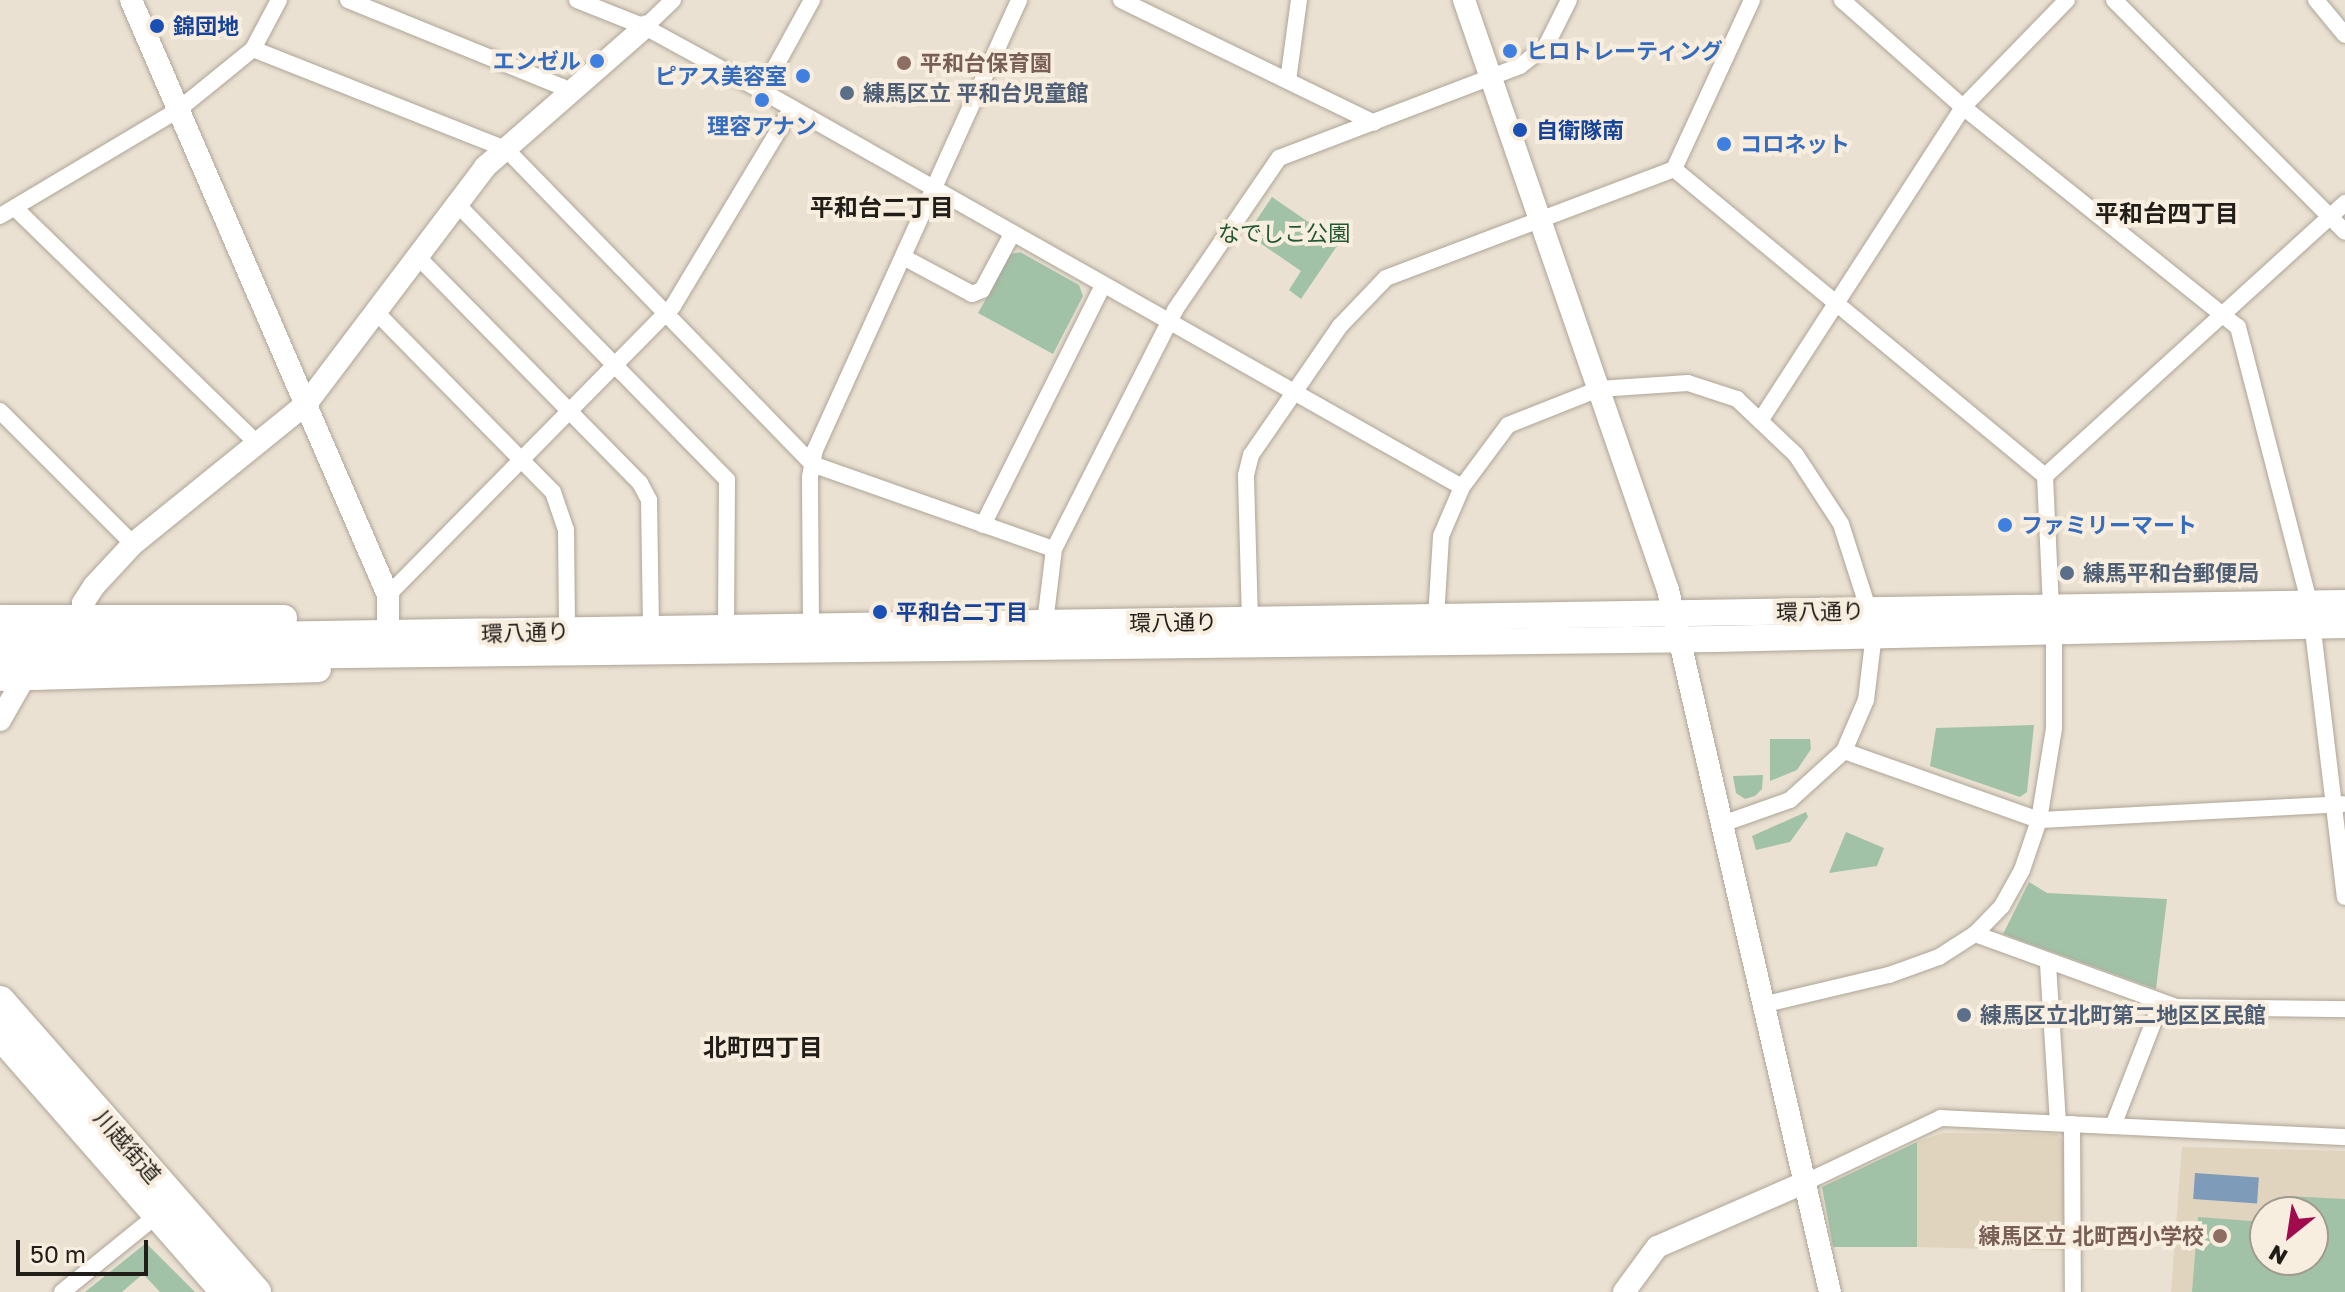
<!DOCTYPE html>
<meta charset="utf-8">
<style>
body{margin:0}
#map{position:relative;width:2345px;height:1292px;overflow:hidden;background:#eae1d2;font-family:"Golos Text","Noto Sans JP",sans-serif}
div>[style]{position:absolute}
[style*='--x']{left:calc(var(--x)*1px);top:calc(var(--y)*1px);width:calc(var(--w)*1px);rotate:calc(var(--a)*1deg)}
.built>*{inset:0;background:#e1d4be}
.green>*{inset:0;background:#a2c2a8}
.water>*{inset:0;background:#7e9bb9;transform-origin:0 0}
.roads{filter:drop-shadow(0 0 2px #aea597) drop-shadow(0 0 2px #aea597)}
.street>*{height:16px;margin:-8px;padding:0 8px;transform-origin:8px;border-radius:8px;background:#fff}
.secondary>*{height:22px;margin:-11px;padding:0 11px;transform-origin:11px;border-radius:11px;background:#fff}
.primary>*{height:26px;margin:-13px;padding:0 13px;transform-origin:13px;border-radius:13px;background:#fff}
.highway>*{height:30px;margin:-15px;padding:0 15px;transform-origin:15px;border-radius:15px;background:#fff}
.dots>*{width:22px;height:22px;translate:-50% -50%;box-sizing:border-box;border:4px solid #f8eedf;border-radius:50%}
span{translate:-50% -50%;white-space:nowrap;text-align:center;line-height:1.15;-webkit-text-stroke:8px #f8eedf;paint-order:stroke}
.transit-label{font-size:22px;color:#164399;font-weight:700}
.left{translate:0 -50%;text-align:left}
.shop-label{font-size:22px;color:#366cbe;font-weight:700}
.right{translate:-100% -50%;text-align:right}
.education-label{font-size:22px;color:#785e54;font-weight:700}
.service-label{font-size:22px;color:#4e5e75;font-weight:700}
.park-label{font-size:22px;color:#215732}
.street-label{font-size:22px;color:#211d18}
.neighbourhood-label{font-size:24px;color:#211d18;font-weight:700}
.north{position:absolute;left:2249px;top:1196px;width:80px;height:80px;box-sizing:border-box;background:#f8eedf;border:2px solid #a29a8f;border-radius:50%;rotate:210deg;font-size:22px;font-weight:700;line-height:32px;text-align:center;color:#211d18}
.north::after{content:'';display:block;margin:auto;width:28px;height:36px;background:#a10a4c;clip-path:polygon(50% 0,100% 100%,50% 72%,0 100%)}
.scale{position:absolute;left:16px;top:1240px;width:132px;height:36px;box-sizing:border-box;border:4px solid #211d18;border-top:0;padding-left:10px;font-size:24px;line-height:28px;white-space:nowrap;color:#211d18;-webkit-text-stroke:6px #f8eedf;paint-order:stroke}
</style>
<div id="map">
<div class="built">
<div style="clip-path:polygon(1942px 1133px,2057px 1134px,2064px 1141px,2065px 1251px,1917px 1247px,1917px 1142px)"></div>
<div style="clip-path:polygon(evenodd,2182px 1147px,2345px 1151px,2345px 1292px,2171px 1292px,2182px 1147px,2265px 1212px,2313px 1212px,2313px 1260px,2265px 1260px,2265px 1212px)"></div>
</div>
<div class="green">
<div style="clip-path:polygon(1272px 197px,1339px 243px,1301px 299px,1289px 290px,1301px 271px,1247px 234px)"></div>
<div style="clip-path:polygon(1020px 252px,1079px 285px,1083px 296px,1053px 354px,978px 313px,1011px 254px)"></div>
<div style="clip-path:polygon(2034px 725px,2027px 792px,2020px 797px,1930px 766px,1936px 728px)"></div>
<div style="clip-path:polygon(1770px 739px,1810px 739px,1811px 749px,1797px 770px,1770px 781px)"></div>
<div style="clip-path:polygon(1763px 775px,1762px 789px,1755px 796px,1745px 799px,1736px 793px,1733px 776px)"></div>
<div style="clip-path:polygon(1806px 812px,1808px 817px,1790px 842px,1756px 850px,1752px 836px)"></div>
<div style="clip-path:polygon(1846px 832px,1884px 848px,1877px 866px,1829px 873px)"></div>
<div style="clip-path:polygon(2029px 882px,2047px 893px,2167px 899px,2156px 989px,2003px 934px)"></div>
<div style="clip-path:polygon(1917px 1142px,1917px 1247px,1833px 1247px,1822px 1187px)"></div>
<div style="clip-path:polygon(2284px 1196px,2345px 1199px,2345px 1292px,2192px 1292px,2198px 1217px,2265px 1222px,2265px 1260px,2313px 1260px,2313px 1212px,2282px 1212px)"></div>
<div style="clip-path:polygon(146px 1243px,195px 1292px,160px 1292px,143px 1274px,122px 1292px,85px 1292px)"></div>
</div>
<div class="water">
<div style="left:2195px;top:1173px;width:64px;height:26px;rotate:4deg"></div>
</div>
<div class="roads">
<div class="street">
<div style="--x:348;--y:0;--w:231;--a:22.1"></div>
<div style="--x:562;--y:87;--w:11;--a:45"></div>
<div style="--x:577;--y:0;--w:73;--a:21.7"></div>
<div style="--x:645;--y:27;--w:133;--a:28.7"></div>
<div style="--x:762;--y:91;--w:804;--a:29.5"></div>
<div style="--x:1121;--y:0;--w:281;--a:25.9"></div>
<div style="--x:1842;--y:0;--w:162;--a:41.5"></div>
<div style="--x:1963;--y:107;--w:352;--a:38.7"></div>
<div style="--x:2238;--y:327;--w:287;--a:75.5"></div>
<div style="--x:2310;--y:605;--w:294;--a:83.2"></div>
<div style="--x:2114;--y:0;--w:327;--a:45.1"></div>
<div style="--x:2316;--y:0;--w:45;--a:50.4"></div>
<div style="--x:645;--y:27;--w:39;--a:-44"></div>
<div style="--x:253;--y:49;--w:272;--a:21.6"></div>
<div style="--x:506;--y:149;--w:439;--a:45.8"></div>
<div style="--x:812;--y:464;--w:256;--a:19.4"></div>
<div style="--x:1288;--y:81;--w:82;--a:-82.3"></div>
<div style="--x:762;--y:91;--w:104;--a:-61.2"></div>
<div style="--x:1674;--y:169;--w:186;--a:-65.2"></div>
<div style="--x:455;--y:202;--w:389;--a:45.6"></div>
<div style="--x:727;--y:480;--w:147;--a:90.4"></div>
<div style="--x:15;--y:208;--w:334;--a:44.2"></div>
<div style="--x:0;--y:216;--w:207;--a:-30.8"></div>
<div style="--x:178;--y:110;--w:97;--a:-39.1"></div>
<div style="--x:253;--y:49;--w:55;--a:-62"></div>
<div style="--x:416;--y:255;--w:320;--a:45.5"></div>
<div style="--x:640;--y:483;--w:19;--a:62"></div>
<div style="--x:649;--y:500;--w:128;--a:89.1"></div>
<div style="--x:905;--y:258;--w:76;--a:28.2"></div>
<div style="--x:972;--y:294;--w:11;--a:-22"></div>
<div style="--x:982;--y:290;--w:61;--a:-61.8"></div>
<div style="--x:375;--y:311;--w:254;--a:45.5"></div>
<div style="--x:553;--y:492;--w:40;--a:71.1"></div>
<div style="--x:566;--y:530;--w:101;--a:89.4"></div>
<div style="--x:0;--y:411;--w:188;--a:45"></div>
<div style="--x:1762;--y:418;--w:370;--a:-57.1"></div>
<div style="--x:1963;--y:107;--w:149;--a:-45.8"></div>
<div style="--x:2045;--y:476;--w:406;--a:-42.3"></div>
<div style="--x:983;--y:525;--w:266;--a:-63.4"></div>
<div style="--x:388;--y:595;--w:406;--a:-45.4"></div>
<div style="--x:673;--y:306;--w:231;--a:-59"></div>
<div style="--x:1436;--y:618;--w:82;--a:-86.5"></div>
<div style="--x:1441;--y:536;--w:53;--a:-66.8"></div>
<div style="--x:1462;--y:487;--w:77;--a:-53.4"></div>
<div style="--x:1508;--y:425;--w:98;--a:-21.6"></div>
<div style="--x:1599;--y:389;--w:89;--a:-3.9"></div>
<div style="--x:1688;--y:383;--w:52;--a:18.1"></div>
<div style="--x:1737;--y:399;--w:81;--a:43.5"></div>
<div style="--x:1796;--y:455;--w:82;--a:56.9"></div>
<div style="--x:1841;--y:524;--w:91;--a:72.2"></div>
<div style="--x:1250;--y:621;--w:146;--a:-91.6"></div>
<div style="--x:1246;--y:475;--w:21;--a:-76"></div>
<div style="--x:1251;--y:455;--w:157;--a:-55.4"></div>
<div style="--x:1340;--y:326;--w:66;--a:-46.2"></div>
<div style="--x:1386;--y:278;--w:308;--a:-20.7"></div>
<div style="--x:1674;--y:169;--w:482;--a:39.6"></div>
<div style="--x:2045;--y:476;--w:133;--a:87.4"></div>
<div style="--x:1045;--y:623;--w:75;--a:-83.1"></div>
<div style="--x:1054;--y:549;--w:268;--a:-63.1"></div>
<div style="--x:1175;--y:310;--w:184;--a:-55.6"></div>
<div style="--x:1279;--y:158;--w:258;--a:-20.9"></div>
<div style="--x:1520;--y:66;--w:33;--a:-38"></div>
<div style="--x:1546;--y:46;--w:51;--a:-63.4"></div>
<div style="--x:811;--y:625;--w:148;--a:-90.4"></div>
<div style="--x:810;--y:477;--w:27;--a:-80"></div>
<div style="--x:815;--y:450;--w:494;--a:-65.6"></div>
<div style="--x:1844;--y:751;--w:207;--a:19.5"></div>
<div style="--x:2039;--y:820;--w:304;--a:-3"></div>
<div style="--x:1725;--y:823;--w:69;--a:-19.5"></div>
<div style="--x:1790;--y:800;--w:73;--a:-42.2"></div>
<div style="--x:1844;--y:751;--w:56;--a:-66.7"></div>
<div style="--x:1866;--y:700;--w:66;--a:-83.1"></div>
<div style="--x:1975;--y:934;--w:215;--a:19.9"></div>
<div style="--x:2177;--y:1007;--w:168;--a:0.7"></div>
<div style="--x:2048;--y:964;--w:159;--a:86.4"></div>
<div style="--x:1766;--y:1004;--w:126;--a:-13.3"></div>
<div style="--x:1889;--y:975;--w:53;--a:-19.8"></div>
<div style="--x:1939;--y:957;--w:43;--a:-32.6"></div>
<div style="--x:1975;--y:934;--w:39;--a:-46"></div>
<div style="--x:2002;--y:906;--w:41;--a:-60.9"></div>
<div style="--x:2022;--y:870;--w:53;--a:-71.2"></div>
<div style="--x:2039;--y:820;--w:93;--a:-80.7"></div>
<div style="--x:2054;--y:728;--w:97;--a:-90"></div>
<div style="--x:2072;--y:1124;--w:168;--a:89.7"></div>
<div style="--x:2113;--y:1126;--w:132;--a:-68.7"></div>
<div style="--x:1806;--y:1182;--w:149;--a:-25.4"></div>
<div style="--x:1941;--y:1118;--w:404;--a:2.7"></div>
<div style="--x:62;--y:1292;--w:122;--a:-39"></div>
</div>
<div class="secondary">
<div style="--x:131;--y:0;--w:648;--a:66.64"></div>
<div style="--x:388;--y:595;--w:55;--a:90"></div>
<div style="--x:1464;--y:0;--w:624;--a:70.93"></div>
<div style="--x:1668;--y:590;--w:720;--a:77.01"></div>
<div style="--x:84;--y:616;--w:13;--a:-94"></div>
<div style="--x:83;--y:603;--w:20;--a:-57"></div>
<div style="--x:94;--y:586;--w:57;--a:-47.1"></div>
<div style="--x:133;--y:544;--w:223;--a:-39"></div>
<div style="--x:306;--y:404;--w:297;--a:-52.9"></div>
<div style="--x:485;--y:167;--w:213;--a:-41.2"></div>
<div style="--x:0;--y:720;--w:48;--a:-60.3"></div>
<div style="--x:1624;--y:1292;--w:56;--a:-53.7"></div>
<div style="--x:1657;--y:1247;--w:163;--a:-23.6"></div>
</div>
<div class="primary">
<div style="--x:0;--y:618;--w:284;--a:0"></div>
<div style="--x:0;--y:639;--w:2345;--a:-0.88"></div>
<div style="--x:0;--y:659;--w:1714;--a:-0.67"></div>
<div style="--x:1714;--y:639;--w:631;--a:-1.27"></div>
<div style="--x:0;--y:678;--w:318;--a:-1.6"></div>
</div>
<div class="highway">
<div style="--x:0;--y:1001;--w:388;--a:48.7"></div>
<div style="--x:0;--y:1034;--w:343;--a:48.8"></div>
</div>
</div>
<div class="dots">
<div style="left:157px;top:26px;background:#1a4fb4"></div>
<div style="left:1510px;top:51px;background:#3f7fe0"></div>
<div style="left:597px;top:61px;background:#3f7fe0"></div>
<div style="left:904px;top:63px;background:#8d6e63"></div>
<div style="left:803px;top:76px;background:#3f7fe0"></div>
<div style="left:847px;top:93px;background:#5c6f8a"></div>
<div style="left:762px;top:100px;background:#3f7fe0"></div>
<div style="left:1520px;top:130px;background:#1a4fb4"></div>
<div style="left:1724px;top:144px;background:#3f7fe0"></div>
<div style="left:2005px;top:525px;background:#3f7fe0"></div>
<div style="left:2067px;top:573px;background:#5c6f8a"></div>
<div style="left:880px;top:612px;background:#1a4fb4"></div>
<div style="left:1964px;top:1015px;background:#5c6f8a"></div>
<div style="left:2220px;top:1236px;background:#8d6e63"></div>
</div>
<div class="transit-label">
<span class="left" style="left:173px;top:26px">錦団地</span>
<span class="left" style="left:1536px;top:130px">自衛隊南</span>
<span class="left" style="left:896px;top:612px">平和台二丁目</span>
</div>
<div class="shop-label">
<span class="left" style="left:1526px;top:51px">ヒロトレーティング</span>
<span class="right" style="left:581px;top:61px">エンゼル</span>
<span class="right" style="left:787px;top:76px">ピアス美容室</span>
<span style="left:762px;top:126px">理容アナン</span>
<span class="left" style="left:1740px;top:144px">コロネット</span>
<span class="left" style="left:2021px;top:525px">ファミリーマート</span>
</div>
<div class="education-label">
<span class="left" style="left:920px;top:63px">平和台保育園</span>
<span class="right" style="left:2204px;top:1236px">練馬区立 北町西小学校</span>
</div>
<div class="service-label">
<span class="left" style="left:863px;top:93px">練馬区立 平和台児童館</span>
<span class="left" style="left:2083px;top:573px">練馬平和台郵便局</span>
<span class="left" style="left:1980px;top:1015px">練馬区立北町第二地区区民館</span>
</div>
<div class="park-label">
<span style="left:1284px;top:233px">なでしこ公園</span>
</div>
<div class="street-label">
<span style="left:1820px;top:611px;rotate:-1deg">環八通り</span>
<span style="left:1173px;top:622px;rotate:-1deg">環八通り</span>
<span style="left:525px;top:632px;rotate:-2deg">環八通り</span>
<span style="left:128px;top:1146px;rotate:49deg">川越街道</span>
</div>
<div class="neighbourhood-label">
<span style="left:882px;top:207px">平和台二丁目</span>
<span style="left:2167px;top:213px">平和台四丁目</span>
<span style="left:763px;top:1047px">北町四丁目</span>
</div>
<div class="north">N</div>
<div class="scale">50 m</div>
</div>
